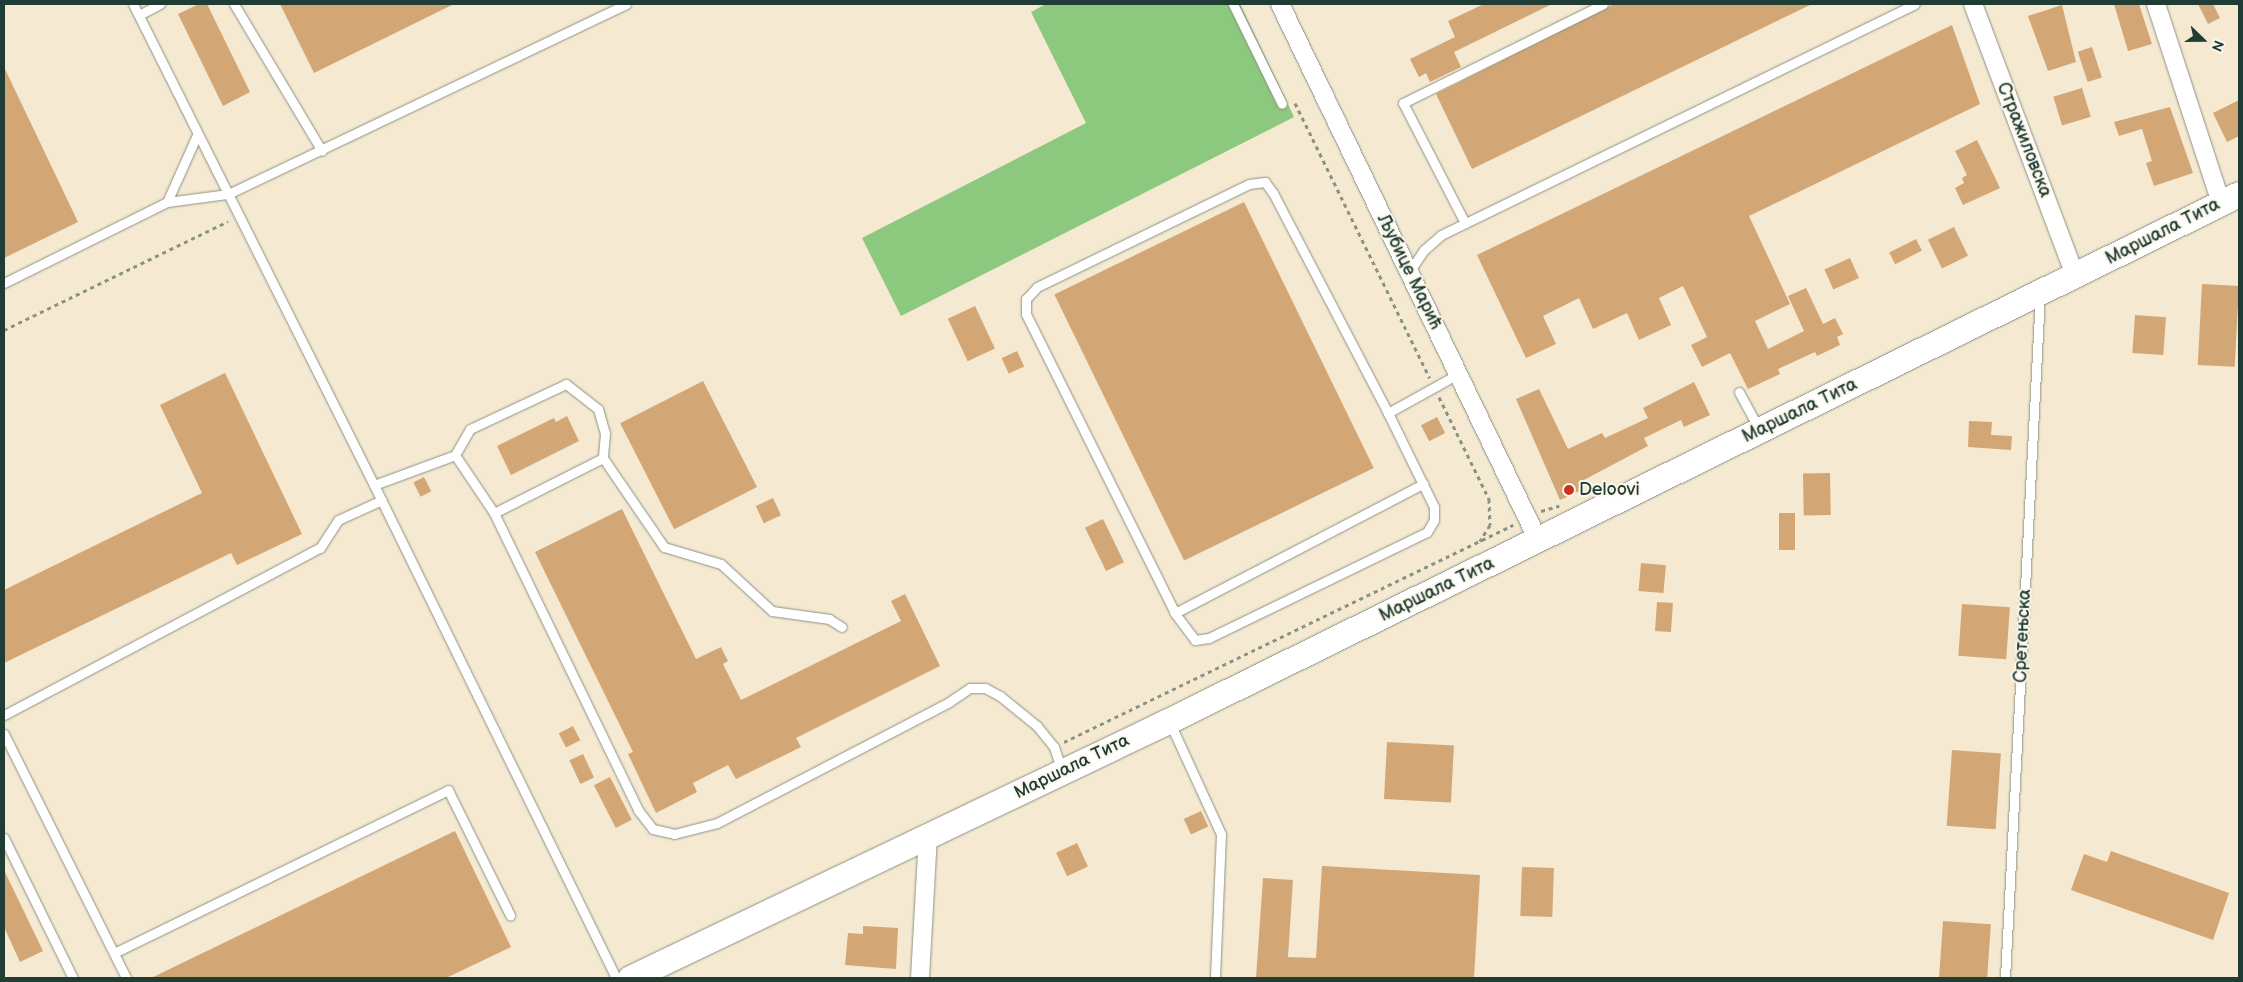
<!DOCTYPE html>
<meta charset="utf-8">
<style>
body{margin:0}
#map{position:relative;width:2243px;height:982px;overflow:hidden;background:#f5e9d2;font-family:"Balsamiq Sans",sans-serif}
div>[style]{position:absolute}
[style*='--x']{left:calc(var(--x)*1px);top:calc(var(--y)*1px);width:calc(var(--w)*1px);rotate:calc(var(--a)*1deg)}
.green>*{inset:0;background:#8cc87d}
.building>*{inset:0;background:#d3a675;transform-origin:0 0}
.path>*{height:3px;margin-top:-1.5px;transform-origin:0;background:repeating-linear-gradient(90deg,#8a9383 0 4px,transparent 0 8px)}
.roads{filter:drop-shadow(0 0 1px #8a9383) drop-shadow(0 0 1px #8a9383)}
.lane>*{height:9px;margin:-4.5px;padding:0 4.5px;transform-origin:4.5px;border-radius:4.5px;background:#fff}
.street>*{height:18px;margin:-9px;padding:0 9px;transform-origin:9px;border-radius:9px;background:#fff}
.secondary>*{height:25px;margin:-12.5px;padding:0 12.5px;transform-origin:12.5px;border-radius:12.5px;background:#fff}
.dots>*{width:14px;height:14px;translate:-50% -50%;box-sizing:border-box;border:2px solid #fbf7ec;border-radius:50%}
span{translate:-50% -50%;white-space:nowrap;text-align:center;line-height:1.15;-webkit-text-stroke:4px #fbf7ec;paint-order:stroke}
.street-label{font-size:18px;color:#1f3d34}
.poi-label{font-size:18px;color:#1f3d34}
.left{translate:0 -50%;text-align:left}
.frame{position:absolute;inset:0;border:5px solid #1f3d34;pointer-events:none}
.north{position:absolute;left:2178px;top:15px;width:50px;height:50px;-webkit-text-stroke:4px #fbf7ec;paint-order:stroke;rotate:112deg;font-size:14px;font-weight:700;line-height:20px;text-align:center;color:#1f3d34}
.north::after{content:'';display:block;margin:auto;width:18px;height:22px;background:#1f3d34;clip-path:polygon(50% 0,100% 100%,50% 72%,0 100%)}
</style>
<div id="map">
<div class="green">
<div style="clip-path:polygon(1046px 4px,1240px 4px,1294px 117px,901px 316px,862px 238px,1086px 123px,1031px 12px)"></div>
</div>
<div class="building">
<div style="clip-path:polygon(199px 4px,207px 4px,250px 92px,223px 106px,178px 14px)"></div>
<div style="clip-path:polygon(280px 4px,454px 4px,314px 73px)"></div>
<div style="clip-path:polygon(1484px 4px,1552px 4px,1454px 52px,1461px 67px,1430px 82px,1426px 73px,1419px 77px,1410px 59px,1455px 37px,1448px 21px)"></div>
<div style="clip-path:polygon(1614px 4px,1812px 4px,1472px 169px,1436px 94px)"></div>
<div style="clip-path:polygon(2114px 4px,2139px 4px,2152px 44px,2128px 51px)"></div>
<div style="clip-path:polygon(2198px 4px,2213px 4px,2220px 18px,2208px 24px)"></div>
<div style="clip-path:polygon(2062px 5px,2076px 62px,2048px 71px,2028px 16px)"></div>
<div style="clip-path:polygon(1952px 25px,1980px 104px,1749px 216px,1790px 304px,1755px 321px,1768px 349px,1804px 331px,1788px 296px,1806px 288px,1823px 324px,1835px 318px,1843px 334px,1837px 337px,1840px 345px,1817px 356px,1815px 352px,1778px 369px,1780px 374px,1748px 389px,1730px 353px,1702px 367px,1691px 345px,1707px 337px,1683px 286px,1659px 298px,1671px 325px,1639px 340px,1627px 313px,1593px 329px,1579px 298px,1543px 316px,1556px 344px,1526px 358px,1477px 255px)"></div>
<div style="left:2092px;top:47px;width:32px;height:15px;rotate:72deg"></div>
<div style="clip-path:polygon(4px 67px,78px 222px,4px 258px)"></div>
<div style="left:2082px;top:88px;width:30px;height:30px;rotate:73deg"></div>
<div style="clip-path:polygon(2239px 100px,2239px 136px,2227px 142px,2213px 113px)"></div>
<div style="clip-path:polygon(2170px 107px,2193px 173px,2154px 186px,2146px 163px,2152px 161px,2142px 129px,2119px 136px,2114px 122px)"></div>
<div style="clip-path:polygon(1977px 140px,2000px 188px,1963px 205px,1955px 188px,1964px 183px,1962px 178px,1967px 175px,1955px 151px)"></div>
<div style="left:1244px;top:202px;width:296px;height:211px;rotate:64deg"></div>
<div style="left:1954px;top:227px;width:32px;height:29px;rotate:64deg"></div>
<div style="left:1916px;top:239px;width:13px;height:30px;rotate:63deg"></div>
<div style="left:1850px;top:258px;width:22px;height:28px;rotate:66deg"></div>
<div style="left:2202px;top:284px;width:37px;height:81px;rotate:3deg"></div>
<div style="left:975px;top:306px;width:47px;height:30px;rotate:65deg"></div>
<div style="left:2135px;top:315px;width:31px;height:38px;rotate:4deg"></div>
<div style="left:1017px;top:351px;width:17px;height:17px;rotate:65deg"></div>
<div style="clip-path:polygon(225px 373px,302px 534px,237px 565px,231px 553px,4px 663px,4px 590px,202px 493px,160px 405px)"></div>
<div style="left:703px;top:381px;width:119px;height:93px;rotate:63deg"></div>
<div style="clip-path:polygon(1694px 382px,1710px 415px,1684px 427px,1681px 420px,1644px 438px,1648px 446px,1580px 482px,1584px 489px,1560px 500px,1516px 399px,1539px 389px,1568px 449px,1602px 433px,1605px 438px,1648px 418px,1643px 408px)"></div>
<div style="clip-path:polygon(567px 416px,579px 441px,511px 475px,497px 446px,554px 418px,556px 422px)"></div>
<div style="left:1437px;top:417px;width:18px;height:18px;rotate:63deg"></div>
<div style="clip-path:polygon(1969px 421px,1992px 422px,1991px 435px,2012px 436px,2011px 450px,1968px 447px)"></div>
<div style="left:1830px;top:473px;width:42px;height:27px;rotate:89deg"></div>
<div style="left:424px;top:477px;width:16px;height:12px;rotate:63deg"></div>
<div style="left:773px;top:498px;width:19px;height:19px;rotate:65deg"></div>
<div style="clip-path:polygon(622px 509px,696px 659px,721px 647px,728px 661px,723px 664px,741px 700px,901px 621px,891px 601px,905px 594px,940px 666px,796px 738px,801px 747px,736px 779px,728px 765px,693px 783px,697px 792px,656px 813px,628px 754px,633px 752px,535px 552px)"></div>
<div style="left:1779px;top:513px;width:16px;height:37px"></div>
<div style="left:1103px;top:519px;width:48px;height:20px;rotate:64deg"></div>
<div style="left:1641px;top:563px;width:25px;height:28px;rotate:5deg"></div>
<div style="left:1657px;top:602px;width:16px;height:29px;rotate:4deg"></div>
<div style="left:1962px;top:604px;width:48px;height:52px;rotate:4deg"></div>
<div style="left:573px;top:726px;width:16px;height:16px;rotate:63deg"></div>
<div style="left:1387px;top:742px;width:67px;height:57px;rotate:3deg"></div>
<div style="left:1952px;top:750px;width:49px;height:76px;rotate:4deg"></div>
<div style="left:583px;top:754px;width:26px;height:15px;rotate:65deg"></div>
<div style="left:610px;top:777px;width:48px;height:18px;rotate:63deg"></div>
<div style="left:1201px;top:811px;width:17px;height:19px;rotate:65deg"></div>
<div style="clip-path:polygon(455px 831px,511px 947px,446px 978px,151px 978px)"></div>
<div style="left:1077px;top:843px;width:26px;height:23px;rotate:65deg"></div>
<div style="clip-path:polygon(2111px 851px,2229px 893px,2213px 940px,2071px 890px,2084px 854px,2107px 862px)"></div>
<div style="clip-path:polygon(1322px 866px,1480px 875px,1474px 978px,1256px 978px,1263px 878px,1293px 880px,1288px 957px,1316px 958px)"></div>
<div style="left:1522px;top:867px;width:32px;height:49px;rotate:2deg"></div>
<div style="clip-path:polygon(4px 870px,43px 951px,20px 962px,4px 927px)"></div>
<div style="left:1943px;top:921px;width:48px;height:57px;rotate:4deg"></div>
<div style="clip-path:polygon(863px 926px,898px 928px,896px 969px,845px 965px,848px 933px,863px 934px)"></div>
</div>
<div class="path">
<div style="--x:1295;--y:103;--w:306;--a:63.9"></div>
<div style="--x:4;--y:330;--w:249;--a:-25.9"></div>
<div style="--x:1439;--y:397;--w:114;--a:63.9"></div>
<div style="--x:1489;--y:499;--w:26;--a:88"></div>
<div style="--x:1490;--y:525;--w:19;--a:122"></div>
<div style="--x:1541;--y:511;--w:19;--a:-16"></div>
<div style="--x:1064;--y:742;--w:499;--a:-25.8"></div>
</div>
<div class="roads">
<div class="lane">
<div style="--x:133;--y:4;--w:538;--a:63.39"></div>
<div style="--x:374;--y:485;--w:549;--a:63.85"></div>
<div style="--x:234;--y:4;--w:171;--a:59.1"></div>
<div style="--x:1233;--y:4;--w:111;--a:63.9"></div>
<div style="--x:139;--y:15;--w:24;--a:-28"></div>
<div style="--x:167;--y:202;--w:73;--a:-65.9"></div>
<div style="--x:1465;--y:223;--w:135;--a:-117.3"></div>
<div style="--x:1403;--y:103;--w:223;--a:-26.3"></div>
<div style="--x:1409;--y:272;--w:27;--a:-56"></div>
<div style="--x:1424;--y:250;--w:23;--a:-41"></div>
<div style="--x:1441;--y:235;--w:527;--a:-25.98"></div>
<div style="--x:4;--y:283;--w:182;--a:-26.4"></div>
<div style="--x:167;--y:202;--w:62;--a:-7.5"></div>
<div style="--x:228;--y:194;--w:441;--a:-25.5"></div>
<div style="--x:1739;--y:392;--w:42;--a:61.6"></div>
<div style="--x:1388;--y:413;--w:105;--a:63.9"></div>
<div style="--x:1434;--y:507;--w:13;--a:90"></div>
<div style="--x:1434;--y:520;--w:14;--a:120"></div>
<div style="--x:1427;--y:532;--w:242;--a:154.1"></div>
<div style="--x:1209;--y:638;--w:14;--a:172"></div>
<div style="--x:1195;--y:640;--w:34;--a:-127"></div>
<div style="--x:1175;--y:613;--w:334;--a:-116.5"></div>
<div style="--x:1026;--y:314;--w:15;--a:-90"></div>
<div style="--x:1026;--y:299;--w:16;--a:-47"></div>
<div style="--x:1037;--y:287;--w:236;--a:-25.9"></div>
<div style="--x:1249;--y:184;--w:16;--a:-7"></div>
<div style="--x:1265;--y:182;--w:14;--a:54"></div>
<div style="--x:1273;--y:193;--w:248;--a:62.4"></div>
<div style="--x:1388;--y:413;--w:80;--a:-29.1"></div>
<div style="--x:455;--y:455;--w:70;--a:56.1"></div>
<div style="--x:494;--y:513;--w:330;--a:64.1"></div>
<div style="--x:638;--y:810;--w:24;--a:52"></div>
<div style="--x:653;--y:829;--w:22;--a:13"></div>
<div style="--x:674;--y:834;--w:44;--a:-14.3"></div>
<div style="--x:717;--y:823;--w:262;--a:-27.5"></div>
<div style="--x:949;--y:702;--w:25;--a:-34"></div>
<div style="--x:970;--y:688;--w:15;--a:0"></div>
<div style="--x:985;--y:688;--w:17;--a:28"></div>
<div style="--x:1000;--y:696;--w:48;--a:39"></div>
<div style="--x:1037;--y:726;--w:27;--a:51"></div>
<div style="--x:1054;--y:747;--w:23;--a:72"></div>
<div style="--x:374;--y:485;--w:86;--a:-20.3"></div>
<div style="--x:455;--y:455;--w:30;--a:-60"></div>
<div style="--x:470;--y:429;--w:106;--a:-25.1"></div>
<div style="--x:566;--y:384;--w:41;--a:38"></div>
<div style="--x:598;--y:409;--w:25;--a:74"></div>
<div style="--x:605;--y:433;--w:25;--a:95"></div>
<div style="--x:603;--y:458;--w:108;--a:55.6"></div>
<div style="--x:664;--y:547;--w:59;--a:16.6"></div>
<div style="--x:721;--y:564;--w:69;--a:42.7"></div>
<div style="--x:772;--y:611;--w:58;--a:8"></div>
<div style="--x:829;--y:619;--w:15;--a:32"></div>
<div style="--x:494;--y:513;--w:122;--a:-26.8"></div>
<div style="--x:1175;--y:613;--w:280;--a:-27.5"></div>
<div style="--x:4;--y:715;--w:357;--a:-27.9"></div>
<div style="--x:320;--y:548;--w:33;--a:-57"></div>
<div style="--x:338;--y:520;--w:48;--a:-24.4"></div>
<div style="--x:1169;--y:721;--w:124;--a:65.3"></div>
<div style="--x:1221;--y:834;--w:144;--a:92.4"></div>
<div style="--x:4;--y:734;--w:273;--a:63.4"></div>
<div style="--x:4;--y:838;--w:156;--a:63.8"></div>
<div style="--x:114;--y:953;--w:372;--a:-26"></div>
<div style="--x:448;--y:790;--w:140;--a:63.6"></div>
<div style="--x:2005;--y:978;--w:685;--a:-87.07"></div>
</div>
<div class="street">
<div style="--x:1280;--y:4;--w:595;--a:64.3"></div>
<div style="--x:1973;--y:4;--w:290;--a:69.4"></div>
<div style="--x:2156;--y:4;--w:209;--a:71.9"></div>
<div style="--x:920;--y:978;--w:141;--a:-86.8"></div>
</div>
<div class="secondary">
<div style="--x:630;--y:978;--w:596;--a:-25.53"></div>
<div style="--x:1168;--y:721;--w:1194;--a:-26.2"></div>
</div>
</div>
<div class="dots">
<div style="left:1569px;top:490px;background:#c8321e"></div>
</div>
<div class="street-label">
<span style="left:2024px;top:140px;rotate:69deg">Стражиловска</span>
<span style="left:2163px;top:232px;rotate:-27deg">Маршала Тита</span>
<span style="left:1409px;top:272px;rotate:64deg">Љубице Марић</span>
<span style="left:1800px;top:411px;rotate:-26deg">Маршала Тита</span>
<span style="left:1437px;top:590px;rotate:-26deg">Маршала Тита</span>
<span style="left:2023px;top:636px;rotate:-87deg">Сретењска</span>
<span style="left:1072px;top:767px;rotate:-26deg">Маршала Тита</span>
</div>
<div class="poi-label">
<span class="left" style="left:1579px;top:490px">Deloovi</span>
</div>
<div class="frame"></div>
<div class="north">N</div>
</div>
